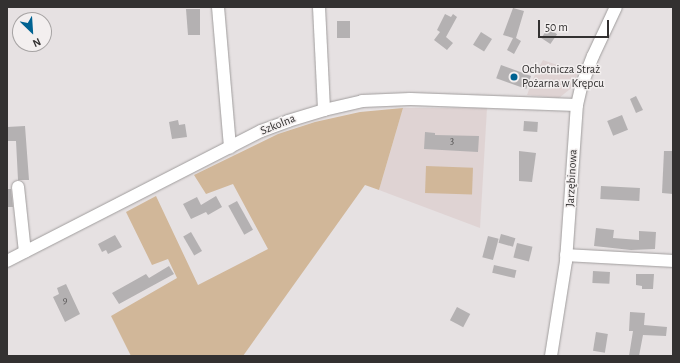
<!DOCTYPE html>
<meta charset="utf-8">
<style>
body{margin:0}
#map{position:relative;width:680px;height:363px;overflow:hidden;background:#e6e1e2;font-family:"Alegreya Sans",sans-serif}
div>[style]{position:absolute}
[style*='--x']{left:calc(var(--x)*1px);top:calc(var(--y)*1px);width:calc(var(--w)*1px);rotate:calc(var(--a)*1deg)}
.built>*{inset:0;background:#dfd3d3}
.green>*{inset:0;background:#d1b799;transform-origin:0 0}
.building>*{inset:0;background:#b4b1b2;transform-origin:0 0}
.roads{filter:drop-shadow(0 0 1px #a09d9d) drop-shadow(0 0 1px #a09d9d)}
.minor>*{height:12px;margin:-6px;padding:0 6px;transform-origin:6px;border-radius:6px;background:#fff}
.dots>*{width:11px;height:11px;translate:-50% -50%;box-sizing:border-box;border:2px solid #f3efef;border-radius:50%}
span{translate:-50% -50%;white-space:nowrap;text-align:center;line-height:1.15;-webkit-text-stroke:3px #f3efef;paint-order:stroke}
.number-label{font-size:10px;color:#535151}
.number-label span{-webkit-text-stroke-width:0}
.poi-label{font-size:12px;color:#333131}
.left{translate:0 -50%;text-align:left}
.street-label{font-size:12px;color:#333131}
.frame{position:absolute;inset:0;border:8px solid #333131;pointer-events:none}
.north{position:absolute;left:12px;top:12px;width:40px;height:40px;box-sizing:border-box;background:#f3efef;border:1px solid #a6a3a3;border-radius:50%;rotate:155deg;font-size:11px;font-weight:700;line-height:16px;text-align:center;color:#333131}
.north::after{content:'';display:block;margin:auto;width:14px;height:18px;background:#006392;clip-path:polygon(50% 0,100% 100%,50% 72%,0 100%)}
.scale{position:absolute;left:538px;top:20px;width:71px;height:18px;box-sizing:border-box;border:2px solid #333131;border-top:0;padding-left:5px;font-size:12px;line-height:14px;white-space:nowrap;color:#333131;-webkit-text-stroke:3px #f3efef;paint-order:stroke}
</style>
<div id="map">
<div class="built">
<div style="clip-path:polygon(543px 60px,577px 72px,575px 85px,559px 98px,527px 95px,535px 74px)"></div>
<div style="clip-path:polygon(403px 108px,487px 108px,480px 228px,379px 190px)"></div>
</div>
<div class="green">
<div style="clip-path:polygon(403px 108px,379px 190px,365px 185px,243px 356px,131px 356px,111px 316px,177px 278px,168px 259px,152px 265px,126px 212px,156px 196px,198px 285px,268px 249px,233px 184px,206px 194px,194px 175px,278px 134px,315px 122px,360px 112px)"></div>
<div style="left:426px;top:166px;width:47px;height:27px;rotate:2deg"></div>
</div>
<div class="building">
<div style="clip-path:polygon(513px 8px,524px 11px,516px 38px,521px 41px,514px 54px,507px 50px,513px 38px,503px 35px)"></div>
<div style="clip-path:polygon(186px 9px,200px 9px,200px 35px,188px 35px)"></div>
<div style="clip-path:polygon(445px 14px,451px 17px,453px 14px,457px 17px,446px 37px,453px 43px,447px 50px,434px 40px,440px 32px,437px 30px)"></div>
<div style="left:337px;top:21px;width:13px;height:17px"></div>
<div style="left:548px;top:28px;width:11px;height:12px;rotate:34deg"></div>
<div style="left:481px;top:32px;width:13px;height:15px;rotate:32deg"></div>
<div style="left:501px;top:65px;width:32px;height:14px;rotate:20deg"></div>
<div style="clip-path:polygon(636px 96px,643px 110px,636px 113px,630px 99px)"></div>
<div style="left:622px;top:115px;width:16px;height:16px;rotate:68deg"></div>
<div style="clip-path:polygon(178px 120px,179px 125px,185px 124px,187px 137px,172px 139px,169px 122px)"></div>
<div style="left:524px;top:121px;width:14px;height:10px;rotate:4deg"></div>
<div style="clip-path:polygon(25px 126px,29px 180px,18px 180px,16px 141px,7px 141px,7px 127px)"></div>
<div style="clip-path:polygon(425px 132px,435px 133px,435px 135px,479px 136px,478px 152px,424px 149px)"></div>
<div style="clip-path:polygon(519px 151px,536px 153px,532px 182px,519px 181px)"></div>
<div style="clip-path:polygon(664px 151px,673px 151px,673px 194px,662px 193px)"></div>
<div style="left:601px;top:186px;width:39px;height:13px;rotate:3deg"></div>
<div style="clip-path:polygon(7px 189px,11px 189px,13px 207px,7px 207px)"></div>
<div style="clip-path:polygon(216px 196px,222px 207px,208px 215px,206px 212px,191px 219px,183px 204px,197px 197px,201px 205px)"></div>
<div style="left:237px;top:201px;width:33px;height:10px;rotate:61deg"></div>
<div style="clip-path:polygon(596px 228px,614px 230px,613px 238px,639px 240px,639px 231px,656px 232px,655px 249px,631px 250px,594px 246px)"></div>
<div style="left:191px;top:232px;width:22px;height:9px;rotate:60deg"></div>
<div style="left:501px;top:234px;width:15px;height:9px;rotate:16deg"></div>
<div style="clip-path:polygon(115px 235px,122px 247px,108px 254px,106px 250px,102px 252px,98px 244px)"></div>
<div style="left:488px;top:236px;width:11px;height:22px;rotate:15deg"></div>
<div style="left:517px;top:243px;width:16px;height:15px;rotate:14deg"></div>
<div style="left:494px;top:265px;width:23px;height:8px;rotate:13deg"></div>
<div style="clip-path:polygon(169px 266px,174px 274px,119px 304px,112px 293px,146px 274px,149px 278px)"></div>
<div style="left:593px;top:271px;width:17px;height:12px;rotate:3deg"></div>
<div style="clip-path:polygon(636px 274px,654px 274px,653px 289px,642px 289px,642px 286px,636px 285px)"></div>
<div style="clip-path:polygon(66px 284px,80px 314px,65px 322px,53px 297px,59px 294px,57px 288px)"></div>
<div style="left:457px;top:307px;width:15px;height:15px;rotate:28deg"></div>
<div style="clip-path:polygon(630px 312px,645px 313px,644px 325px,667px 327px,666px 336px,643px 335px,639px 356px,629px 356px,633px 331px,629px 331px)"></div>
<div style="left:596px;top:332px;width:12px;height:19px;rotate:9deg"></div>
</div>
<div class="roads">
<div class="minor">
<div style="--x:218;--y:7;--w:141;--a:85.1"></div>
<div style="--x:319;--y:7;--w:103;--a:87.2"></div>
<div style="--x:18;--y:187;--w:65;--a:83.9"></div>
<div style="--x:566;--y:255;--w:107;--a:3.2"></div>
<div style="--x:7;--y:261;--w:285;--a:-27.1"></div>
<div style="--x:261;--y:131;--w:29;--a:-20"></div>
<div style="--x:288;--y:121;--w:38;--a:-17"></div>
<div style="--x:324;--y:110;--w:39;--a:-13"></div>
<div style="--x:362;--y:101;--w:48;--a:-2.4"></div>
<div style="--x:410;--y:99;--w:167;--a:2.1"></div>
<div style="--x:551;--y:356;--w:96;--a:-81"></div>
<div style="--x:566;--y:261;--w:156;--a:-86"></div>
<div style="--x:577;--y:105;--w:18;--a:-77"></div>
<div style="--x:581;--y:87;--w:33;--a:-69"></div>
<div style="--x:593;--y:56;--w:54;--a:-64.9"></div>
</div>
</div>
<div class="dots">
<div style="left:514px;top:77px;background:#006392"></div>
</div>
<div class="number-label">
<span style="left:452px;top:142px">3</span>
<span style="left:65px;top:301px">9</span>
</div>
<div class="poi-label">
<span class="left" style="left:522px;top:77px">Ochotnicza Straż<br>Pożarna w Krępcu</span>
</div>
<div class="street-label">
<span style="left:278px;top:125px;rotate:-22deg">Szkolna</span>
<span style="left:572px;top:178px;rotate:-87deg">Jarzębinowa</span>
</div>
<div class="frame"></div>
<div class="north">N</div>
<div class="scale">50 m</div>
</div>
